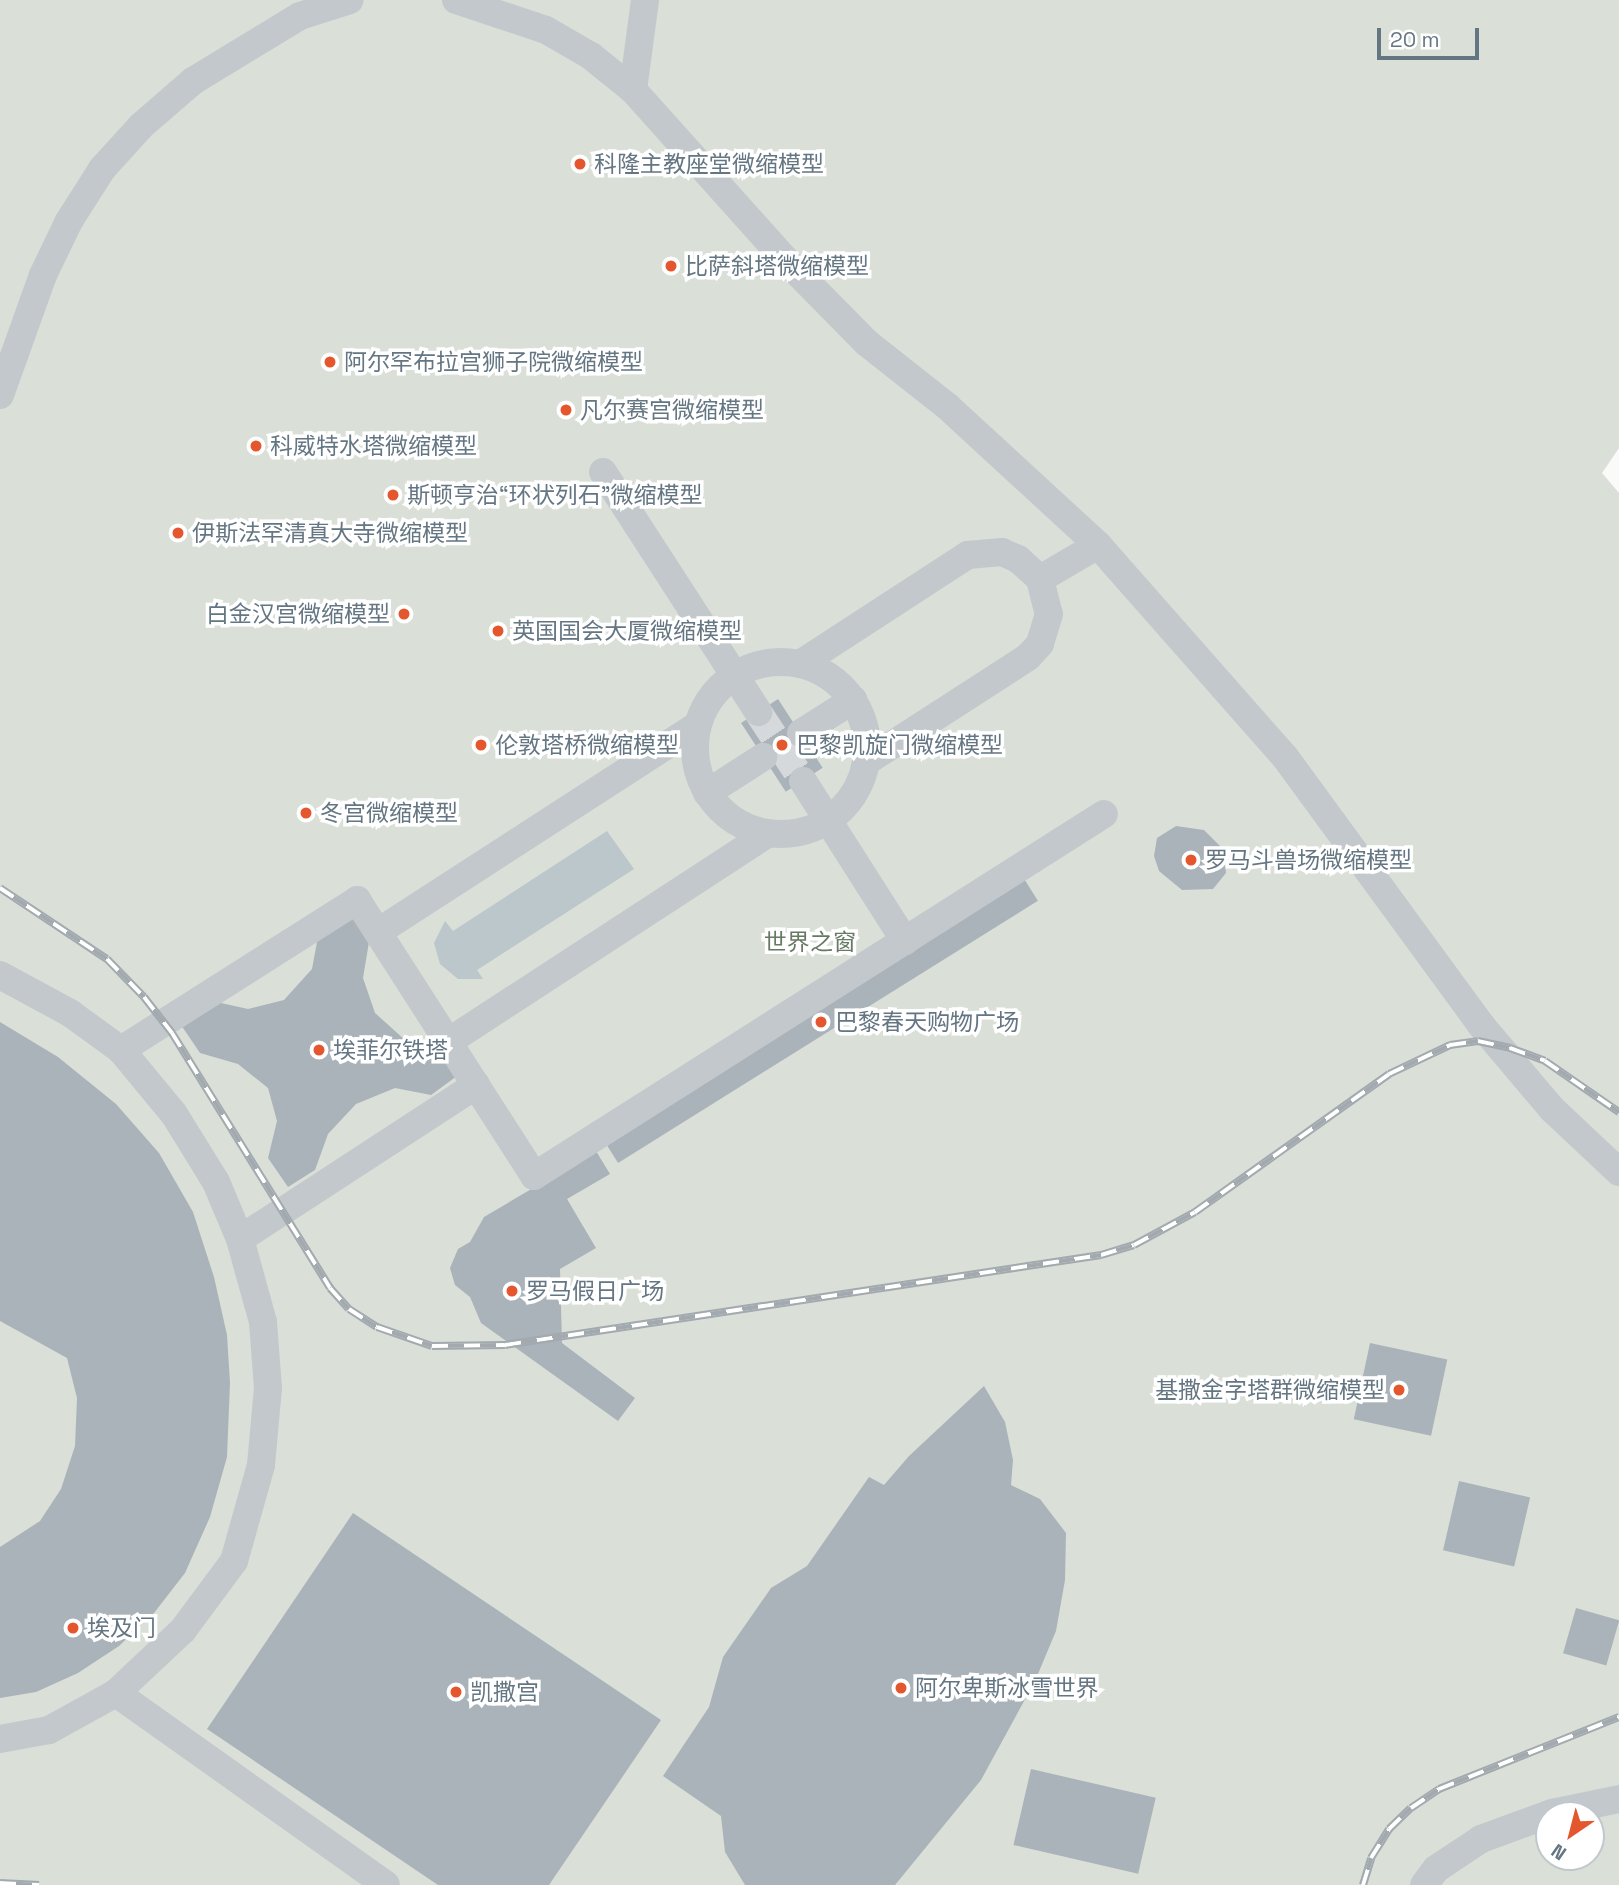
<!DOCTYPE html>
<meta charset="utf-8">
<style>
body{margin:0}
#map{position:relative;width:1619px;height:1885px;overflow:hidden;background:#fafaf8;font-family:"Space Grotesk","Noto Sans SC",sans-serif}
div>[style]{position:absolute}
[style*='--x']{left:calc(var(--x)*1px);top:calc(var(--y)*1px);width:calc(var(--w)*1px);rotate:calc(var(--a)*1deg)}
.green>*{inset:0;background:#dadfd7}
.water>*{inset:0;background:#bbc7cb}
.building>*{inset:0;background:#aab3b9;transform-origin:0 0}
.street-tunnel>*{height:28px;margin-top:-14px;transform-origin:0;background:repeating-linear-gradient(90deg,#d5d9db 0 28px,transparent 0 42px)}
.street>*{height:28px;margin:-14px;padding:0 14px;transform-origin:14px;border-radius:14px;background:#c3c8cc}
.street>.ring{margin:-14px;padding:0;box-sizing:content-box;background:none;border:28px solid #c3c8cc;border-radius:50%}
.rail>*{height:8px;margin-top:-4px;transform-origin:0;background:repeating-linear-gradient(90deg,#fff 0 16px,#a2aab0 0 32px);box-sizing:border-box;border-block:2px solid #a2aab0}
.dots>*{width:19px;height:19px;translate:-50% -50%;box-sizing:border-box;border:4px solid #fff;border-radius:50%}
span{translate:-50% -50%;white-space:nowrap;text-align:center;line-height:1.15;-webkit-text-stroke:7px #fff;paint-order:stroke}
.poi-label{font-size:23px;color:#657683}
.left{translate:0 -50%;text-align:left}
.right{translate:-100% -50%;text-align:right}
.park-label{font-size:23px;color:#687a64}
.north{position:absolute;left:1535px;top:1801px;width:70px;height:70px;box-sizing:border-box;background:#fff;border:2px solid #c1c8cd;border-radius:50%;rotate:215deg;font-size:19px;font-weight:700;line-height:28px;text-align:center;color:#657683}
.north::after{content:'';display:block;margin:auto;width:24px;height:32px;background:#e4572e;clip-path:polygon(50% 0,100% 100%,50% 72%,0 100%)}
.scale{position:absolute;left:1377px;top:28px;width:102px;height:32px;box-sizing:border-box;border:4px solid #657683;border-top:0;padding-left:9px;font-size:21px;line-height:24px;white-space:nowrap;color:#657683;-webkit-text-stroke:5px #fff;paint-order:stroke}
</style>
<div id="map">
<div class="green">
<div style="clip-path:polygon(evenodd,0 0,1619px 0,1619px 448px,1602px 473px,1619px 493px,1619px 1885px,0 1885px,0 0,1549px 1815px,1591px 1815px,1591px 1857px,1549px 1857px,1549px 1815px)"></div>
</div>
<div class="water">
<div style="clip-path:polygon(607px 831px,634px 869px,477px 970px,483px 979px,458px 979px,440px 964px,434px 943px,445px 921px,453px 931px)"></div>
</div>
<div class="building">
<div style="left:778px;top:699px;width:82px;height:44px;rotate:57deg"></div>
<div style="clip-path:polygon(1176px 826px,1204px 830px,1223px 849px,1226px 873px,1213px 889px,1182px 890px,1159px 871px,1154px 856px,1157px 838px)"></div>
<div style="left:1023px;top:877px;width:28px;height:495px;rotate:58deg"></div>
<div style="clip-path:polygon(349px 912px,369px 942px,363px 978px,375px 1013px,405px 1040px,439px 1047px,457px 1076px,431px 1095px,395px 1088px,356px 1104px,328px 1134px,315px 1170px,288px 1187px,268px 1158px,277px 1121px,268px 1088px,238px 1064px,200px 1053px,179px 1022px,212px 1001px,248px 1009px,284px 1000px,312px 969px,319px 931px)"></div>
<div style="clip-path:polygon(0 1022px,58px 1057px,116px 1104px,159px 1153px,193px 1212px,214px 1277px,227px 1335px,230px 1383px,227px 1457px,210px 1517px,185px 1573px,154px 1613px,119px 1646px,78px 1673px,36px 1692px,0 1698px,0 1547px,40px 1521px,61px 1489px,75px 1446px,77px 1398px,67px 1358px,0 1321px)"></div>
<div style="clip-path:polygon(596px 1151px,610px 1174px,567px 1199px,596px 1248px,560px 1269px,562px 1343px,635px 1398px,618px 1421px,481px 1323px,470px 1297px,455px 1285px,450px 1268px,458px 1249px,470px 1242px,484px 1217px)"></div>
<div style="left:1370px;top:1343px;width:79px;height:78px;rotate:12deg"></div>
<div style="clip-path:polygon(984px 1386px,1005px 1422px,1013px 1460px,1011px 1485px,1040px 1499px,1066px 1533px,1065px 1580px,1056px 1631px,1035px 1681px,981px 1780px,895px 1885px,745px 1885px,725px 1852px,721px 1816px,663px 1776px,709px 1707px,723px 1657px,771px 1588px,807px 1566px,869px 1477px,884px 1485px,909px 1456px)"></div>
<div style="left:1459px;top:1481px;width:73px;height:71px;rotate:13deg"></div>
<div style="clip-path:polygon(353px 1513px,661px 1720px,549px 1885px,438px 1885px,207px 1729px)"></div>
<div style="left:1576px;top:1608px;width:45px;height:47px;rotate:16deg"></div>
<div style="left:1031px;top:1769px;width:128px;height:78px;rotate:13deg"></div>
</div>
<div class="street-tunnel">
<div style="--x:758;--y:712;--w:82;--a:56.9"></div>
</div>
<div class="street">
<div style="--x:456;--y:0;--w:95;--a:18.4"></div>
<div style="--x:546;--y:30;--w:52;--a:30"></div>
<div style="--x:591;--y:56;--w:54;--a:39"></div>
<div style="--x:633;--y:90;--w:237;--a:48.1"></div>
<div style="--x:791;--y:266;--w:108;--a:45.4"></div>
<div style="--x:867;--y:343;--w:103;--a:38.3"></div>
<div style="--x:948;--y:407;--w:204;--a:42.6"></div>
<div style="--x:1098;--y:545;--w:283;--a:48.6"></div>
<div style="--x:1285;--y:757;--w:332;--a:53.8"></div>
<div style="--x:1481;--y:1025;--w:110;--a:49.8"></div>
<div style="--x:1552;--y:1109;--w:92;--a:43.2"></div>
<div style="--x:633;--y:90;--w:91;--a:-82.4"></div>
<div style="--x:0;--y:395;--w:127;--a:-70.3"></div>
<div style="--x:43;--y:275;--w:60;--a:-64.3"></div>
<div style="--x:69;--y:221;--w:62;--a:-57.6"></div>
<div style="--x:102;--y:169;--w:58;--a:-47.8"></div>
<div style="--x:141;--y:126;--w:69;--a:-40.9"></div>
<div style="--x:193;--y:81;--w:125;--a:-31.3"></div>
<div style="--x:300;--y:16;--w:52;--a:-17.7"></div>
<div style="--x:603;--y:472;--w:286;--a:57.1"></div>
<div style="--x:1040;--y:579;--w:67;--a:-30.4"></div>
<div class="ring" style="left:695px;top:662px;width:144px;height:144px"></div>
<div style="--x:800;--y:664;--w:200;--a:-33"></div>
<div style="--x:968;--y:555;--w:34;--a:-5"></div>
<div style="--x:1002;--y:552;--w:17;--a:24"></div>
<div style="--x:1018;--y:559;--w:30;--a:42"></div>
<div style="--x:1040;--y:579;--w:36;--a:76"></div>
<div style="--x:1049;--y:614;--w:31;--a:107"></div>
<div style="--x:1040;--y:644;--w:18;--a:133"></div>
<div style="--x:1028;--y:657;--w:193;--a:147.1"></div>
<div style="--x:801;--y:733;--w:62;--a:-32.4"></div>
<div style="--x:803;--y:781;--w:190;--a:57.5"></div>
<div style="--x:707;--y:793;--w:67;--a:-32.7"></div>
<div style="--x:378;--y:932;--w:380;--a:-32.9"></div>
<div style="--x:0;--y:975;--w:80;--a:28.5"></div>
<div style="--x:70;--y:1013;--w:63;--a:36"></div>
<div style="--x:121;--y:1050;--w:83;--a:50.4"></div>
<div style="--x:174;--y:1114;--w:80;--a:58.3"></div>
<div style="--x:216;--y:1182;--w:62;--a:67.2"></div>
<div style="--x:240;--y:1239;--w:86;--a:74.5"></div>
<div style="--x:263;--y:1322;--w:66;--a:85.7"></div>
<div style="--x:268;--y:1388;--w:77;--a:95.2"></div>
<div style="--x:261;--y:1465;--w:100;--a:105.7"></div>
<div style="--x:234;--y:1561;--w:86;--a:126.5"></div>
<div style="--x:183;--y:1630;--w:92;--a:136.8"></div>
<div style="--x:116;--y:1693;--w:77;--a:151.1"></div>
<div style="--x:49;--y:1730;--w:50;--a:169.6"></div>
<div style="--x:448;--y:1042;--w:382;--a:-33.1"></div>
<div style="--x:121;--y:1050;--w:280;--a:-32.4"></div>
<div style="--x:357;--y:900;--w:328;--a:57.3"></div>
<div style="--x:534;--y:1176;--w:675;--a:-32.42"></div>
<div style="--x:240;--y:1239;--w:282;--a:-33.1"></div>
<div style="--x:116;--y:1693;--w:331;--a:35.4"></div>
<div style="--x:1424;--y:1885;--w:20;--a:-53"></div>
<div style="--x:1436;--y:1869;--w:54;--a:-33.7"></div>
<div style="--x:1481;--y:1839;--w:76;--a:-20.1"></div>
<div style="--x:1552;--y:1813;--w:68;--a:-11.8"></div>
</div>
<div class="rail">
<div style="--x:0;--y:888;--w:128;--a:33.6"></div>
<div style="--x:107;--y:959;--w:53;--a:45.8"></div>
<div style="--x:144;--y:997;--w:46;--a:52.1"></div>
<div style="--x:172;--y:1033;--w:300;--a:58.2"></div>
<div style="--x:330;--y:1288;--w:28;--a:48"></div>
<div style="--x:349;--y:1309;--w:33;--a:33"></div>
<div style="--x:377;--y:1327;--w:58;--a:19.1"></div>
<div style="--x:432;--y:1346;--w:73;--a:-0.8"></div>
<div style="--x:505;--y:1345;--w:603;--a:-8.59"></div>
<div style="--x:1101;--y:1255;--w:34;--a:-17"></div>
<div style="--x:1134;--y:1245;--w:69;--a:-28.4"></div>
<div style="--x:1195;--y:1212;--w:238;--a:-35.4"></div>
<div style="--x:1389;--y:1074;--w:68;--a:-25.4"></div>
<div style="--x:1450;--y:1045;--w:28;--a:-8"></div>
<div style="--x:1478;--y:1041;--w:33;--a:12"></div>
<div style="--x:1510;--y:1048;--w:37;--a:20"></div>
<div style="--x:1545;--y:1061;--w:90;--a:34.6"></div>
<div style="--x:0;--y:1883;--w:39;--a:3"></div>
<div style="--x:1363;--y:1885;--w:28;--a:-73"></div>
<div style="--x:1371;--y:1858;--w:34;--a:-58"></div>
<div style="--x:1389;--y:1829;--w:30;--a:-44"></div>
<div style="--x:1411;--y:1808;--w:34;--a:-34"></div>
<div style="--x:1439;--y:1789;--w:194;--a:-21.8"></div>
</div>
<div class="dots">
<div style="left:580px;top:164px;background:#e4572e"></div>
<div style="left:671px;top:266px;background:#e4572e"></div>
<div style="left:330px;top:362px;background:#e4572e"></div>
<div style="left:566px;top:410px;background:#e4572e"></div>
<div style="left:256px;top:446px;background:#e4572e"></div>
<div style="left:393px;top:495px;background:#e4572e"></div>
<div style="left:178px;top:533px;background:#e4572e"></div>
<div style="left:404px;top:614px;background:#e4572e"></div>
<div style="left:498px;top:631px;background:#e4572e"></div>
<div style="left:481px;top:745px;background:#e4572e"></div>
<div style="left:782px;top:745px;background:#e4572e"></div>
<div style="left:306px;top:813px;background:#e4572e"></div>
<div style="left:1191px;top:860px;background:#e4572e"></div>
<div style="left:821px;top:1022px;background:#e4572e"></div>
<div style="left:319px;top:1050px;background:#e4572e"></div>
<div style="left:512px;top:1291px;background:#e4572e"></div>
<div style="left:1399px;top:1390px;background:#e4572e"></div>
<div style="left:73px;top:1628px;background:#e4572e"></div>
<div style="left:901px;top:1688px;background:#e4572e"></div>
<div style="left:456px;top:1692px;background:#e4572e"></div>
</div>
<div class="poi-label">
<span class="left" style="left:594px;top:164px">科隆主教座堂微缩模型</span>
<span class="left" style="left:685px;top:266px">比萨斜塔微缩模型</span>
<span class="left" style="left:344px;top:362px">阿尔罕布拉宫狮子院微缩模型</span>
<span class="left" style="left:580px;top:410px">凡尔赛宫微缩模型</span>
<span class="left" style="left:270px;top:446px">科威特水塔微缩模型</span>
<span class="left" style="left:407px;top:495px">斯顿亨治“环状列石”微缩模型</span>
<span class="left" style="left:192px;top:533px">伊斯法罕清真大寺微缩模型</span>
<span class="right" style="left:390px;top:614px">白金汉宫微缩模型</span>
<span class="left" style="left:512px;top:631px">英国国会大厦微缩模型</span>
<span class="left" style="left:495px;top:745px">伦敦塔桥微缩模型</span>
<span class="left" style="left:796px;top:745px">巴黎凯旋门微缩模型</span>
<span class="left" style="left:320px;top:813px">冬宫微缩模型</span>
<span class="left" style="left:1205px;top:860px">罗马斗兽场微缩模型</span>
<span class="left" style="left:835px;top:1022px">巴黎春天购物广场</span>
<span class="left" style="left:333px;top:1050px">埃菲尔铁塔</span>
<span class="left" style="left:526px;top:1291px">罗马假日广场</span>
<span class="right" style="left:1385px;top:1390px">基撒金字塔群微缩模型</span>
<span class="left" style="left:87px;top:1628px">埃及门</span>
<span class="left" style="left:915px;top:1688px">阿尔卑斯冰雪世界</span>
<span class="left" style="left:470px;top:1692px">凯撒宫</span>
</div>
<div class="park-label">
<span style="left:810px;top:942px">世界之窗</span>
</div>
<div class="north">N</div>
<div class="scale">20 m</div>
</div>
